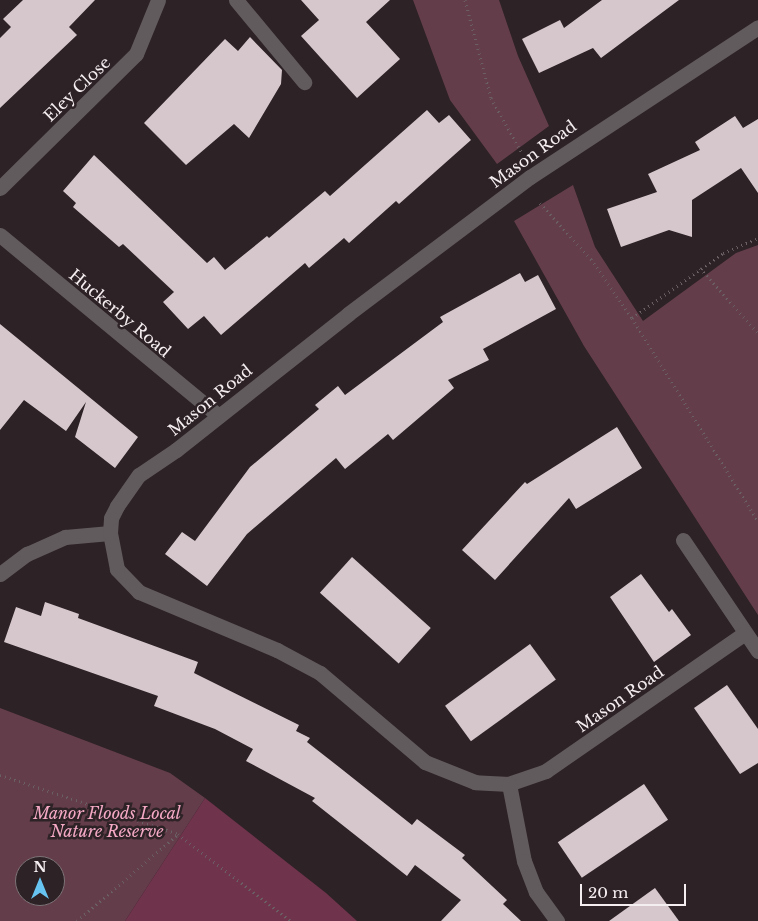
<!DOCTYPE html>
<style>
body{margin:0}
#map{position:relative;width:758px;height:921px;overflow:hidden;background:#2d2226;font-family:"Libre Baskerville",serif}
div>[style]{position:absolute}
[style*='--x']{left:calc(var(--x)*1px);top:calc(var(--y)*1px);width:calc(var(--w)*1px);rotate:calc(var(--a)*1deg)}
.green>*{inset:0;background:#643d4b}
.forest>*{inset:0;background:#70334c}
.building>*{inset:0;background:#d6c7cc;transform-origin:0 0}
.path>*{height:3px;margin-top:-1.5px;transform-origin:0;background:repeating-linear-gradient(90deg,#6a6064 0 1px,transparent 0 5px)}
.minor>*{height:15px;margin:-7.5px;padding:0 7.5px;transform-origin:7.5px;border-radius:7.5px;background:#615b5d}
span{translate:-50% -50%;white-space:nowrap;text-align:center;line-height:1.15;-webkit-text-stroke:5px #2d2226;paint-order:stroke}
.street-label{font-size:16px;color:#f5eef0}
.park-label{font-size:16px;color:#f5a9c5;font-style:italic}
.north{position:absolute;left:15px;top:856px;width:50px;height:50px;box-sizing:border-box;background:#2d2226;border:1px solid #7d7477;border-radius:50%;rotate:0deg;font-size:14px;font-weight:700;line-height:20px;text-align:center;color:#f5eef0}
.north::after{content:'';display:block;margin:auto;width:18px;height:22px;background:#67c4f0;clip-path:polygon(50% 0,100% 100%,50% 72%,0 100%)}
.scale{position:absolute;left:580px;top:884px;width:106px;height:22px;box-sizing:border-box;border:2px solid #f5eef0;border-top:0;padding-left:6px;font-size:15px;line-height:18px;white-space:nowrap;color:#f5eef0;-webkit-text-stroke:4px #2d2226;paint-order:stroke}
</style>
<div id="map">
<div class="green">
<div style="clip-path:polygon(413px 0,499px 0,518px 56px,549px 126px,497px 164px,450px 100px)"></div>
<div style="clip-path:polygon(573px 185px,595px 247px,643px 321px,736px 253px,758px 245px,758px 615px,584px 346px,514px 221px)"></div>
<div style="clip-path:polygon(evenodd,0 708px,170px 773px,205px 798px,125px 921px,0 921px,0 708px,25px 866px,55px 866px,55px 896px,25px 896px,25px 866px)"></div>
</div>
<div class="forest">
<div style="clip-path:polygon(205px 798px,326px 893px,357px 921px,125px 921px)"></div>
</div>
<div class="building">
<div style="clip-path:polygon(23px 0,95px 0,69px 27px,77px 35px,0 108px,0 38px,11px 27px,3px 19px)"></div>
<div style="clip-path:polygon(301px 0,390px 0,366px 22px,400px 59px,357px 98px,301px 36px,319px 20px)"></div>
<div style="clip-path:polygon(602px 0,679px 0,601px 58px,593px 48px,539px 73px,522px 39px,560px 20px,564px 28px)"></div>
<div style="clip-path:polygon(250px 37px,282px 70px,281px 84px,249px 138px,234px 124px,186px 165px,144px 123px,225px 39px,238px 51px)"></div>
<div style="clip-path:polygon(427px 110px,439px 123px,449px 115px,471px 140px,399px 204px,396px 201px,349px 243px,344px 238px,309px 268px,305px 263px,221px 335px,204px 316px,188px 329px,163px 302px,174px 292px,123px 244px,119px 247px,73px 207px,76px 203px,63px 191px,94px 155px,207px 263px,214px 257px,225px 270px,267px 236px,269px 238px,325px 191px,330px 196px)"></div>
<div style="clip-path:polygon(735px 116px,743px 128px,758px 119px,758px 193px,741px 168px,692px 200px,692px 237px,669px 230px,621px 247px,607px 209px,657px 192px,648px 174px,700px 150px,695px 142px)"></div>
<div style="clip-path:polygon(520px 273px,525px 282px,538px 275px,556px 309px,483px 349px,489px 360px,448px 380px,454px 388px,393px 440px,388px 434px,345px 469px,336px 458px,247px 534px,207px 586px,165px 554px,182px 532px,195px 541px,250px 467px,319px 409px,315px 405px,338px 386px,345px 395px,443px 322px,440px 317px)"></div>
<div style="clip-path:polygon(0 324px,138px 437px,115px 468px,75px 437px,86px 402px,66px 431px,24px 400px,0 430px)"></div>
<div style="clip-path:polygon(617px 427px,642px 468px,576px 509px,569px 498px,495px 580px,462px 550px,525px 482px,527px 484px)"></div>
<div style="left:352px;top:557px;width:106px;height:48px;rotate:42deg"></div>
<div style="clip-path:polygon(641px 574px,669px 612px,672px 609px,691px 635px,654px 662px,610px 597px)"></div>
<div style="clip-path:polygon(45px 602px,79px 614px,78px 618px,198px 662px,194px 673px,299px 725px,296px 731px,310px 738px,307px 742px,339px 767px,412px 825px,417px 819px,465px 855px,462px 858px,507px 900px,503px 904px,521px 921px,441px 921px,461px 900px,415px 865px,407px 876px,312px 801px,315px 798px,246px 761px,253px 749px,215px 729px,154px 706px,158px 696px,4px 642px,16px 607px,41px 616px)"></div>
<div style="left:530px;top:644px;width:44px;height:105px;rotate:54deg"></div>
<div style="clip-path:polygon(727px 685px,758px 729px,758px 763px,740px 774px,694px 708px)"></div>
<div style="left:644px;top:784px;width:43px;height:104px;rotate:56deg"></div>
<div style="clip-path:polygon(655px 888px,679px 921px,609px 921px)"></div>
</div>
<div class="path">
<div style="--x:465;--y:0;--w:101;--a:75.1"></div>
<div style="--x:491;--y:98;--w:63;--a:60.6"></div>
<div style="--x:540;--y:203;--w:76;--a:47.7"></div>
<div style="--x:591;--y:259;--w:72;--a:55.2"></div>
<div style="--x:632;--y:318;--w:239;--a:58.2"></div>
<div style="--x:700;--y:268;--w:87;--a:48.3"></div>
<div style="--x:632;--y:318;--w:112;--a:-35.5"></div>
<div style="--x:723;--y:253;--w:38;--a:-23"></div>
<div style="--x:0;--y:775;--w:188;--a:18.3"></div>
<div style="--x:178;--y:834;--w:143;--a:37.6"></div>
<div style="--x:77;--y:921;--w:133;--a:-40.7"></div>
</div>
<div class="minor">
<div style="--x:236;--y:0;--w:107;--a:50.3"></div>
<div style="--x:0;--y:188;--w:191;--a:-44.6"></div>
<div style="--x:136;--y:54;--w:58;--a:-67.8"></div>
<div style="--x:0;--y:235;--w:284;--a:39.6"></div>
<div style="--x:683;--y:540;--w:134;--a:56"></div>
<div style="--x:0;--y:574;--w:34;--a:-37"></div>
<div style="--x:27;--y:554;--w:42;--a:-24.1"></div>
<div style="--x:65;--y:537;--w:45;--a:-5.1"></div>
<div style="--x:745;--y:633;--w:242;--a:145.3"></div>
<div style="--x:546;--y:771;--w:39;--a:161"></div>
<div style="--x:509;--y:784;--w:34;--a:-177"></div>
<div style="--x:475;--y:782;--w:54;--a:-158.2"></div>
<div style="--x:425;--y:762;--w:138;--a:-139.7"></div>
<div style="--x:320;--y:673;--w:49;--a:-151.9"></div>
<div style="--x:277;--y:650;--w:150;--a:-157.2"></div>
<div style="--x:139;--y:592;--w:32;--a:-134"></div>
<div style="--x:117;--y:569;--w:37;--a:-101"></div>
<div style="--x:110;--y:533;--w:15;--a:-86"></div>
<div style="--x:111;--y:518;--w:13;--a:-63"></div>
<div style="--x:117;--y:506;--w:38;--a:-55"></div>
<div style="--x:139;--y:475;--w:45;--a:-34"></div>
<div style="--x:176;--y:450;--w:219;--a:-38.3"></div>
<div style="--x:348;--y:314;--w:228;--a:-37"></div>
<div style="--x:530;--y:177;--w:273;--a:-33.3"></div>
<div style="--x:509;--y:784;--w:78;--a:79"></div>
<div style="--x:524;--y:861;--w:33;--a:69"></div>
<div style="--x:536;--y:892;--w:36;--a:54"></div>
</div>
<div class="street-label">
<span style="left:77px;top:89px;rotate:-44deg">Eley Close</span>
<span style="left:533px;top:154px;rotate:-36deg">Mason Road</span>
<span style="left:120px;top:313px;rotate:40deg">Huckerby Road</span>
<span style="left:210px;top:400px;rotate:-39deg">Mason Road</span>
<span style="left:620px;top:699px;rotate:-35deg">Mason Road</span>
</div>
<div class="park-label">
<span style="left:107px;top:822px">Manor Floods Local<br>Nature Reserve</span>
</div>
<div class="north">N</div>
<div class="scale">20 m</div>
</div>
